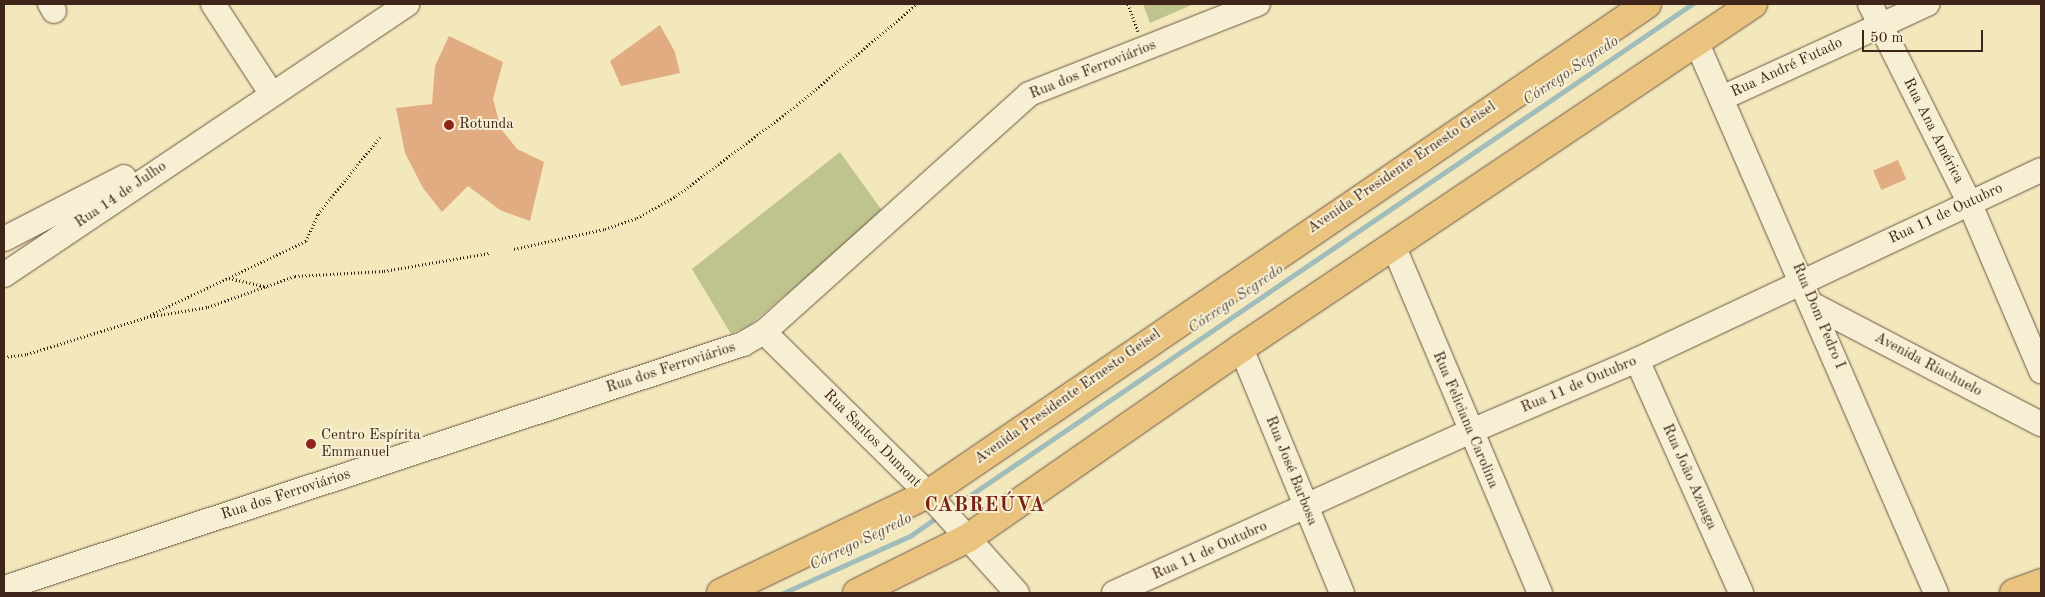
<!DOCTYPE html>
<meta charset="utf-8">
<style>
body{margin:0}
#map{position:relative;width:2045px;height:597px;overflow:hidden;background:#f3e7bc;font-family:"Old Standard TT",serif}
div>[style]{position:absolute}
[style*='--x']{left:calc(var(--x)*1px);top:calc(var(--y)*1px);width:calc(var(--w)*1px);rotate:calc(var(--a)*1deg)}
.green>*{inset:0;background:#bfc48e}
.stream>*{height:5px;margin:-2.5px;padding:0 2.5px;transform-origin:2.5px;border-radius:2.5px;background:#a0bdbb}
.building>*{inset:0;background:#e2ac83;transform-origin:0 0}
.path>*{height:3px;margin-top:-1.5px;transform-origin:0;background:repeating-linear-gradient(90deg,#3e2419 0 1px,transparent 0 3.5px)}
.roads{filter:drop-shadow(0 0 1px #6b5542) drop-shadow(0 0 1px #6b5542)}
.minor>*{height:24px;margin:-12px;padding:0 12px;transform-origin:12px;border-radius:12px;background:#f7efd3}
.major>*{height:28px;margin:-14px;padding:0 14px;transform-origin:14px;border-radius:14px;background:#eac47e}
.dots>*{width:14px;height:14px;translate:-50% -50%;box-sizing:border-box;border:2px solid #f7efd3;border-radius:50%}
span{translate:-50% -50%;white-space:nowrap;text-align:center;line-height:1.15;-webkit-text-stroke:4px #f7efd3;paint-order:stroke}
.street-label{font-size:15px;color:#3e2419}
.poi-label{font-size:15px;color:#3e2419}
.left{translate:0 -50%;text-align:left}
.water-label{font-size:16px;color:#5b524a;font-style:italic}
.district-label{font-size:20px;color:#7a1f14;font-weight:700;letter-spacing:1px}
.frame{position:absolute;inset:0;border:5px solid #3e2419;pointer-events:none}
.scale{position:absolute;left:1862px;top:30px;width:121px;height:22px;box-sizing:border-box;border:2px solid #3e2419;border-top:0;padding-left:6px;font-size:15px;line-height:18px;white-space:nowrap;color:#3e2419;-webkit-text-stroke:4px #f7efd3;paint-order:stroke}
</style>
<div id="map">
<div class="green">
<div style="clip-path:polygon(1143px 4px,1194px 4px,1150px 23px)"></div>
<div style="clip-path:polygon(840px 152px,883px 212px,749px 326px,731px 334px,692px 269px)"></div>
</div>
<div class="stream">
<div style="--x:950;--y:509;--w:898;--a:-34.24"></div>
<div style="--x:783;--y:593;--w:139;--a:-24.2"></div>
<div style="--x:910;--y:536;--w:35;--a:-35"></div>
</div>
<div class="building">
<div style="clip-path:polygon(660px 25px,675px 52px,680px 73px,621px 86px,610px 61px)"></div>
<div style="clip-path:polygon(449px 36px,503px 62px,493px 99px,501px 129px,517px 149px,544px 162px,530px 221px,500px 210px,468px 186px,442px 212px,423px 188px,405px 153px,396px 108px,432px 104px,435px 66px)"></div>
<div style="left:1898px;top:160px;width:21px;height:27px;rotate:67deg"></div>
</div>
<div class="path">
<div style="--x:1128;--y:4;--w:29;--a:70"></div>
<div style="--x:514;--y:249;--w:93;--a:-12.4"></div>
<div style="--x:605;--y:229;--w:34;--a:-19"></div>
<div style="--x:637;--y:218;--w:45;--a:-29.4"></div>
<div style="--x:676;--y:196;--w:151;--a:-36.9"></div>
<div style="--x:797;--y:105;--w:157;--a:-40.1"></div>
<div style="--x:229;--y:278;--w:39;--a:13"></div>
<div style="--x:150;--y:315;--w:173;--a:-25.4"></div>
<div style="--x:306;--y:241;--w:30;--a:-66"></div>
<div style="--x:318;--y:214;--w:99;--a:-51.2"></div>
<div style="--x:4;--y:357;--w:23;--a:-7"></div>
<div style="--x:27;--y:354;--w:126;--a:-17.1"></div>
<div style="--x:147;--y:317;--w:62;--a:-9.3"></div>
<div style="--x:208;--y:307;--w:92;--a:-19.6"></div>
<div style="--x:295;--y:276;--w:89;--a:-3.2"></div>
<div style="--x:384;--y:271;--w:107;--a:-9.7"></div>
</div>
<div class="roads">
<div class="minor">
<div style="--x:50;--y:4;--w:8;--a:60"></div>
<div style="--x:213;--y:4;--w:106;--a:56.9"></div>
<div style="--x:1870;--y:4;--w:221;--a:63.4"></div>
<div style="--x:1969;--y:202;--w:184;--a:66.9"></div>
<div style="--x:1696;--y:41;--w:602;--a:66.5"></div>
<div style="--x:1722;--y:98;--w:226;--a:-24.6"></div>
<div style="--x:4;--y:239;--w:135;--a:-27.3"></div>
<div style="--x:1393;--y:245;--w:378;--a:67.1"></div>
<div style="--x:4;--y:275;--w:486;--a:-33.9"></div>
<div style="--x:1815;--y:306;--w:255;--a:27.6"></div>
<div style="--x:764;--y:332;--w:231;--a:44.6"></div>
<div style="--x:928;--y:494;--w:133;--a:48"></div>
<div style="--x:1241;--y:348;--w:265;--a:67.6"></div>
<div style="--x:1637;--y:360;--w:255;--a:65.9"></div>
<div style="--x:4;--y:588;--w:778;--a:-18.27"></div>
<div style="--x:743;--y:344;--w:24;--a:-30"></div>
<div style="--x:764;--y:332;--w:356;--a:-41.9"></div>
<div style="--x:1029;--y:94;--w:246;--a:-21.5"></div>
<div style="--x:1114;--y:593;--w:390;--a:-24.4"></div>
<div style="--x:1469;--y:432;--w:183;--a:-23.2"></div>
<div style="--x:1637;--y:360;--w:446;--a:-25.2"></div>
</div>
<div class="major">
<div style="--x:721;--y:593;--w:229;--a:-25.6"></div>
<div style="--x:928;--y:494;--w:870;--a:-34.27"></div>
<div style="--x:857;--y:593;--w:124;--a:-26.4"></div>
<div style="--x:968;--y:538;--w:333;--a:-34.8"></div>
<div style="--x:1241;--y:348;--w:617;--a:-33.9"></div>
<div style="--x:2014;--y:593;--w:29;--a:-20"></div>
</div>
</div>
<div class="dots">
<div style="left:449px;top:125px;background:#8f2418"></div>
<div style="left:311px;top:444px;background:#8f2418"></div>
</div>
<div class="street-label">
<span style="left:1787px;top:68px;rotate:-25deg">Rua André Futado</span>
<span style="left:1093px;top:70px;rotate:-22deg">Rua dos Ferroviários</span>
<span style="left:1933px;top:131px;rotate:63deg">Rua Ana América</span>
<span style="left:1402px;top:168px;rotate:-34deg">Avenida Presidente Ernesto Geisel</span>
<span style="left:121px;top:195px;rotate:-34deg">Rua 14 de Julho</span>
<span style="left:1946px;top:214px;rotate:-25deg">Rua 11 de Outubro</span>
<span style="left:1818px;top:316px;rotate:67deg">Rua Dom Pedro I</span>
<span style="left:1928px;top:365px;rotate:28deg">Avenida Riachuelo</span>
<span style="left:671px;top:368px;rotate:-18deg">Rua dos Ferroviários</span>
<span style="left:1579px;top:385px;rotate:-23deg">Rua 11 de Outubro</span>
<span style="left:1068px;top:397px;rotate:-35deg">Avenida Presidente Ernesto Geisel</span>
<span style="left:1465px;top:420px;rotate:67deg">Rua Feliciana Carolina</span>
<span style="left:872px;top:439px;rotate:45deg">Rua Santos Dumont</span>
<span style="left:1291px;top:471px;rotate:68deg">Rua José Barbosa</span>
<span style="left:1689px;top:477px;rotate:66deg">Rua João Azuaga</span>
<span style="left:286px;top:495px;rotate:-18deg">Rua dos Ferroviários</span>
<span style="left:1210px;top:551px;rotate:-24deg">Rua 11 de Outubro</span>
</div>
<div class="poi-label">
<span class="left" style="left:459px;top:125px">Rotunda</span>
<span class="left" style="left:321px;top:444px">Centro Espírita<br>Emmanuel</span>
</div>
<div class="water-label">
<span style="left:1571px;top:71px;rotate:-34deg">Córrego Segredo</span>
<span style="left:1236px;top:299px;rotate:-34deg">Córrego Segredo</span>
<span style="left:861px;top:542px;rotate:-26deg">Córrego Segredo</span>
</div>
<div class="district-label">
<span style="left:985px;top:506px">CABREÚVA</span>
</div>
<div class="frame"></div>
<div class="scale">50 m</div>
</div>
